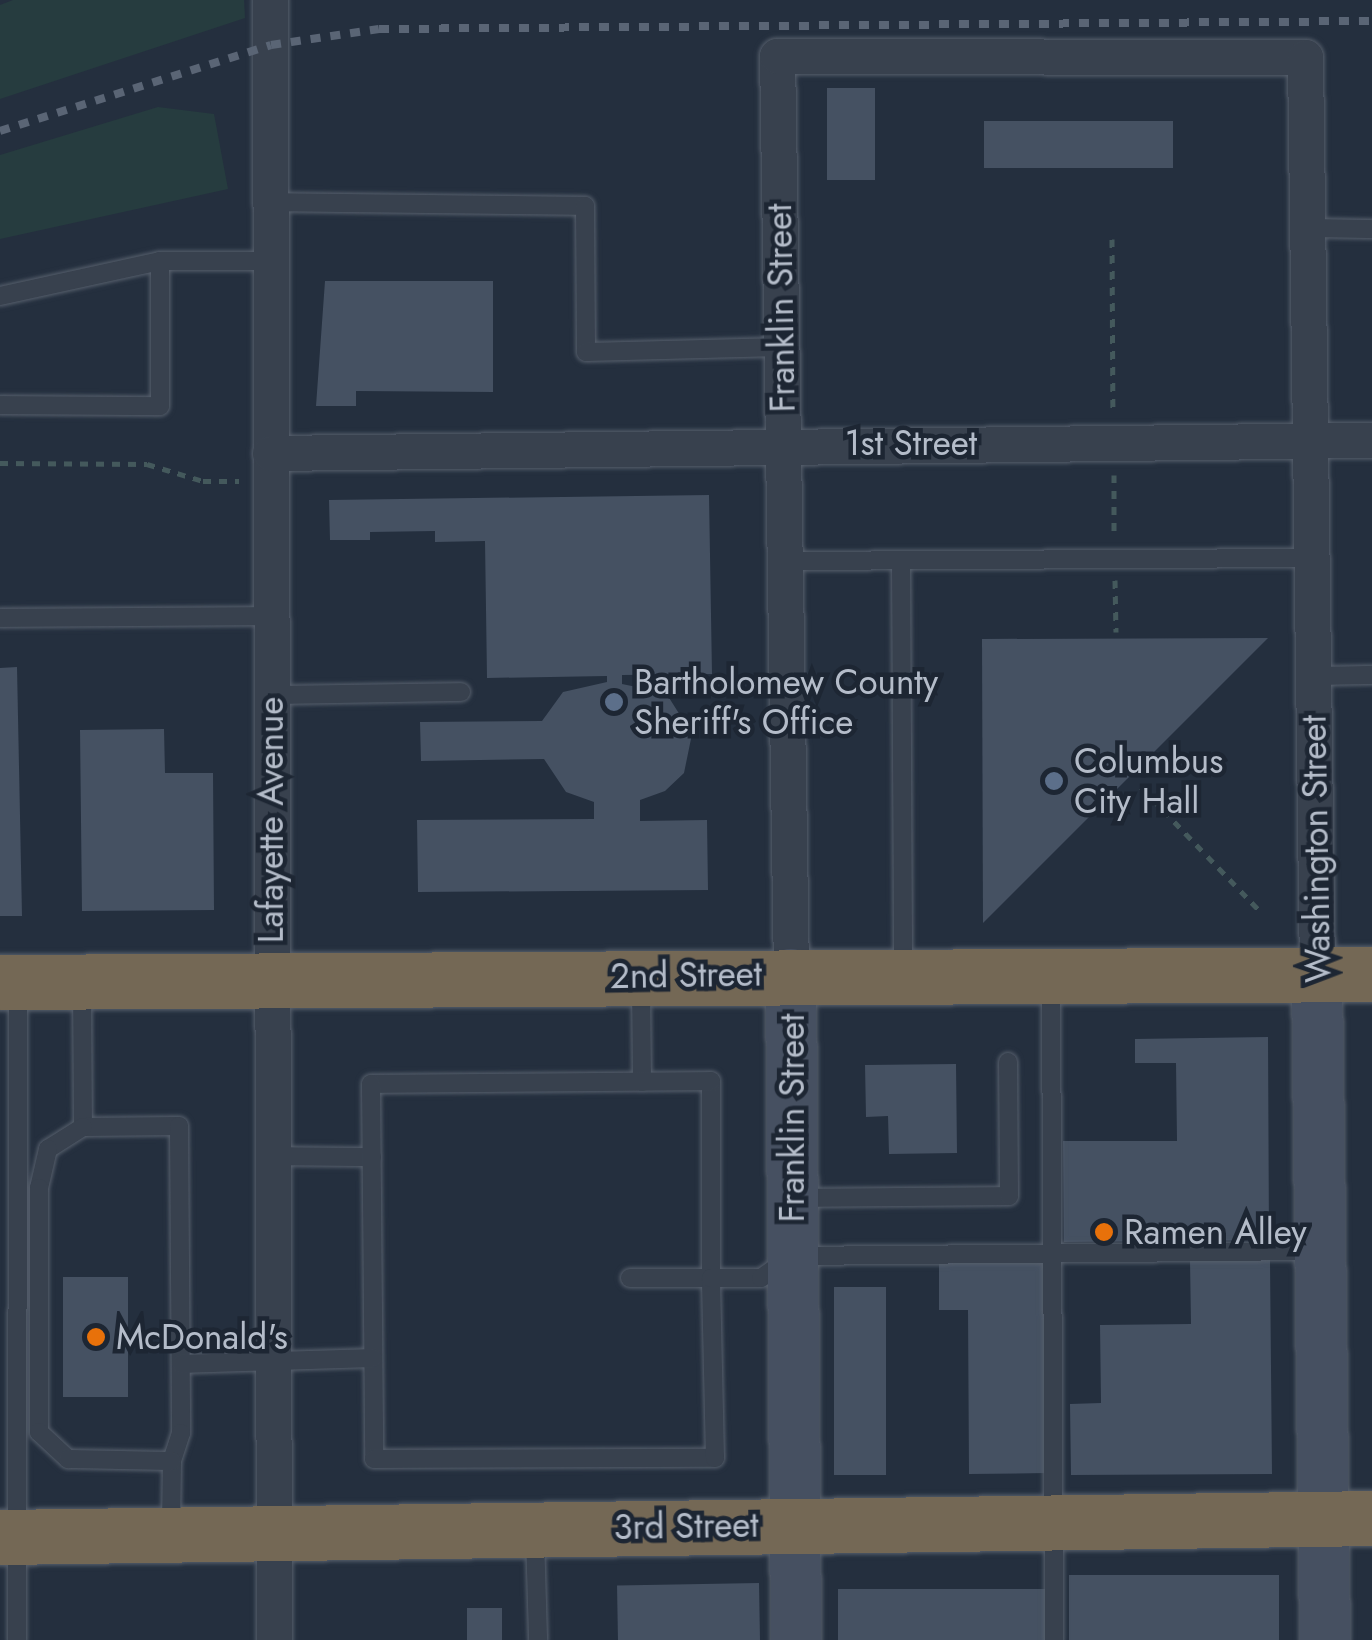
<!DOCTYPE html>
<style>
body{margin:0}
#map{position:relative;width:1372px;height:1640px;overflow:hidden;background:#242f3e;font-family:Jost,sans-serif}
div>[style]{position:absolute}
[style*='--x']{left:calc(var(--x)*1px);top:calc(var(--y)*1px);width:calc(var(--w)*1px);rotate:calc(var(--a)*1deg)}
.green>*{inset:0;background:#263c3f}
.building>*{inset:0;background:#455162;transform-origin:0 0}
.path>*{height:5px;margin-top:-2.5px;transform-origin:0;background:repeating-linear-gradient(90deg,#44595c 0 8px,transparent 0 16px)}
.roads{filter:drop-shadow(0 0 2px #565f6c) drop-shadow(0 0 2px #565f6c)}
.lane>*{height:18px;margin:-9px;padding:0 9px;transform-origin:9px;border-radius:9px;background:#38414e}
.street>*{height:35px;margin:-17.5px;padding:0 17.5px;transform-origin:17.5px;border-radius:17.5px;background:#38414e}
.secondary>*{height:50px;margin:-25px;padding:0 25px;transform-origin:25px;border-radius:25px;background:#465061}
.highway>*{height:55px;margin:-27.5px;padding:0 27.5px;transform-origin:27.5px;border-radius:27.5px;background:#746855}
.rail>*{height:8px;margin-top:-4px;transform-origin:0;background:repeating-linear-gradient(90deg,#5a6575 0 10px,transparent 0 20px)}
.dots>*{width:28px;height:28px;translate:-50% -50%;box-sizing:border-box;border:5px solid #1d2633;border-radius:50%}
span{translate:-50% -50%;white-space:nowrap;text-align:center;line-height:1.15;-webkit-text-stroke:9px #1d2633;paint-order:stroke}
.street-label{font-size:35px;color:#b4bcc9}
.poi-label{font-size:35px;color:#b4bcc9}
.left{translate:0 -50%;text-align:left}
</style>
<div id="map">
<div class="green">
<div style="clip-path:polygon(13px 0,244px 0,245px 18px,0 99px,0 5px)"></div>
<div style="clip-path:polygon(158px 107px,214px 114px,228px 189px,0 239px,0 155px)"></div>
</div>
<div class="building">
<div style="left:827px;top:88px;width:48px;height:92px"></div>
<div style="left:1173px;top:121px;width:47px;height:189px;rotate:90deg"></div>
<div style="clip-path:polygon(325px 281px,493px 281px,493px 392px,356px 391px,356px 406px,316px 406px)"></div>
<div style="clip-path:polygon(709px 495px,712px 674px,622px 675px,622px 684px,666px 693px,692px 734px,684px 773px,665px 791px,640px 800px,640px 821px,707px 820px,708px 890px,418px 892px,417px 820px,594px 819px,594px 802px,566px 792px,544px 759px,421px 761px,420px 722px,542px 721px,563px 692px,607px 682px,607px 676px,487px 678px,485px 541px,435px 542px,435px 531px,370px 532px,370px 540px,330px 540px,329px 500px)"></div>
<div style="clip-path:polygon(1268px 638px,983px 923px,982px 639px)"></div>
<div style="clip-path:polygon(17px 667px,22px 916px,0 916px,0 668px)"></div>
<div style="clip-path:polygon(164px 729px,165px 773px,213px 773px,214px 910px,82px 911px,80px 730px)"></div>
<div style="clip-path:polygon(1268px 1037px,1269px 1240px,1064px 1242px,1063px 1141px,1177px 1141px,1176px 1063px,1135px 1063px,1135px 1039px)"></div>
<div style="clip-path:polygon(956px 1064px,957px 1153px,889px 1154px,888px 1116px,866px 1117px,865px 1065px)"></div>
<div style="clip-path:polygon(1046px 1259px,1048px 1473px,969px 1474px,968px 1310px,939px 1310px,939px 1260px)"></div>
<div style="clip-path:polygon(1270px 1260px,1272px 1474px,1071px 1475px,1070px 1404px,1101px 1403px,1100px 1325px,1191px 1324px,1190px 1261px)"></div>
<div style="left:128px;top:1277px;width:120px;height:65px;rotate:90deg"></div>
<div style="left:834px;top:1287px;width:52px;height:188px"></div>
<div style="left:1069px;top:1575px;width:210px;height:65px"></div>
<div style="left:759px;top:1583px;width:57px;height:142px;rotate:89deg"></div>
<div style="left:838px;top:1589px;width:208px;height:51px"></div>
<div style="left:467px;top:1608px;width:35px;height:32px"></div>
</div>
<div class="path">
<div style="--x:1112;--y:239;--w:175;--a:89.7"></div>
<div style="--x:0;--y:463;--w:147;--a:0.4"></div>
<div style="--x:147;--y:464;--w:59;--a:16.9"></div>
<div style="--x:203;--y:481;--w:36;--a:0"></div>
<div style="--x:1114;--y:475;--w:59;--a:90"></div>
<div style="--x:1115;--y:580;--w:52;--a:88.9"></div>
<div style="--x:1141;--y:787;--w:170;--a:46.2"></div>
</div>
<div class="roads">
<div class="lane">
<div style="--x:269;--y:202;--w:316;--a:0.7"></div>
<div style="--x:585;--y:206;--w:146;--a:89.6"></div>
<div style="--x:586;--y:352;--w:196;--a:-1.5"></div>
<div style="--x:1308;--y:228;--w:64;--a:0.9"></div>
<div style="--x:0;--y:296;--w:164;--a:-12.3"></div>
<div style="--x:160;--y:261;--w:109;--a:0"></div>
<div style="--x:0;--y:405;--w:160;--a:0.4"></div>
<div style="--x:160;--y:406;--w:145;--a:-90"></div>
<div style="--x:901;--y:560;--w:409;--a:89.7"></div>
<div style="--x:785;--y:561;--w:527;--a:-0.33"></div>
<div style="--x:0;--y:618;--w:271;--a:-0.4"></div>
<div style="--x:1313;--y:676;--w:59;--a:-1"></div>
<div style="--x:271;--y:695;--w:190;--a:-0.9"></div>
<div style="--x:1051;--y:980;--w:660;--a:89.74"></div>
<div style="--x:82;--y:986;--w:141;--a:89.6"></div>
<div style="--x:83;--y:1127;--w:96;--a:-0.6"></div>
<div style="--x:179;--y:1126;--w:307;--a:89.6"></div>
<div style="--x:181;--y:1433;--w:29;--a:108"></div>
<div style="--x:172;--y:1461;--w:67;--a:90.9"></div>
<div style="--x:641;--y:986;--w:96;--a:89.4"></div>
<div style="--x:83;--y:1127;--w:41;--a:147.8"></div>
<div style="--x:48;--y:1149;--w:40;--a:103"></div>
<div style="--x:39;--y:1188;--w:244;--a:90"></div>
<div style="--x:39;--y:1432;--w:40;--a:43"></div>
<div style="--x:68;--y:1459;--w:104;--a:1.1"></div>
<div style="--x:271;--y:1156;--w:101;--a:0.6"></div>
<div style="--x:798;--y:1198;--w:211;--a:-0.5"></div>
<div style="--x:1009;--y:1196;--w:134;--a:-90.4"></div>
<div style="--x:630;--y:1278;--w:81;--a:0"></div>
<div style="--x:711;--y:1278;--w:197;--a:-90"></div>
<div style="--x:711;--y:1081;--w:340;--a:179.5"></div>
<div style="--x:371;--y:1084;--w:375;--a:89.5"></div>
<div style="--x:374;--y:1459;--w:341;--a:-0.2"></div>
<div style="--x:715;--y:1458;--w:180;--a:-91.3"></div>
<div style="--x:711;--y:1278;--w:50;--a:0"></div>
<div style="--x:761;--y:1278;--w:39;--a:-35"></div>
<div style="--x:793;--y:1256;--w:523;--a:-0.55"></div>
<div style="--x:181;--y:1364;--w:192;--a:-1.8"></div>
<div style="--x:535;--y:1536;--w:104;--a:88.3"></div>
<div style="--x:17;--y:1640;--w:654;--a:-89.91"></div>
</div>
<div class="street">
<div style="--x:270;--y:0;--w:1640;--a:89.86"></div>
<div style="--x:270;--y:453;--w:1102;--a:-0.68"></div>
<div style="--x:791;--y:974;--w:918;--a:-90.87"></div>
<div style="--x:777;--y:56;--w:528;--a:0.11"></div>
<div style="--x:1305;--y:57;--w:918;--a:89.25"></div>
</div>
<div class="secondary">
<div style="--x:791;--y:974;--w:666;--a:89.57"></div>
<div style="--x:1317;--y:975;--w:665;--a:89.31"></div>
</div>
<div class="highway">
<div style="--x:0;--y:982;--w:1372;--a:-0.33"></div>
<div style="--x:0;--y:1537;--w:1372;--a:-0.79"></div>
</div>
</div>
<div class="rail">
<div style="--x:0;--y:131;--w:284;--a:-17.6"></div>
<div style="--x:271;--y:45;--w:109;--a:-8.4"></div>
<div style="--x:379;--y:29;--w:993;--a:-0.46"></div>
</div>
<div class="dots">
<div style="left:614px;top:702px;background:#5c6f8a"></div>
<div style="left:1054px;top:781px;background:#5c6f8a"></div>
<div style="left:1104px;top:1232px;background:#e8710a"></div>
<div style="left:96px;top:1337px;background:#e8710a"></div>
</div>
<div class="street-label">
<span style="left:781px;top:308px;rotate:-91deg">Franklin Street</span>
<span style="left:911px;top:443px">1st Street</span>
<span style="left:271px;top:820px;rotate:-90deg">Lafayette Avenue</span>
<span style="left:1316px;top:849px;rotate:-91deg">Washington Street</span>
<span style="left:686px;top:975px;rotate:-1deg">2nd Street</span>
<span style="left:792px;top:1118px;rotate:-90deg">Franklin Street</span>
<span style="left:686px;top:1526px;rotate:-1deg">3rd Street</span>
</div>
<div class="poi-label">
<span class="left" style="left:634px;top:702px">Bartholomew County<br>Sheriff's Office</span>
<span class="left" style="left:1074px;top:781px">Columbus<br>City Hall</span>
<span class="left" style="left:1124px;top:1232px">Ramen Alley</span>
<span class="left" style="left:116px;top:1337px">McDonald's</span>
</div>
</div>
